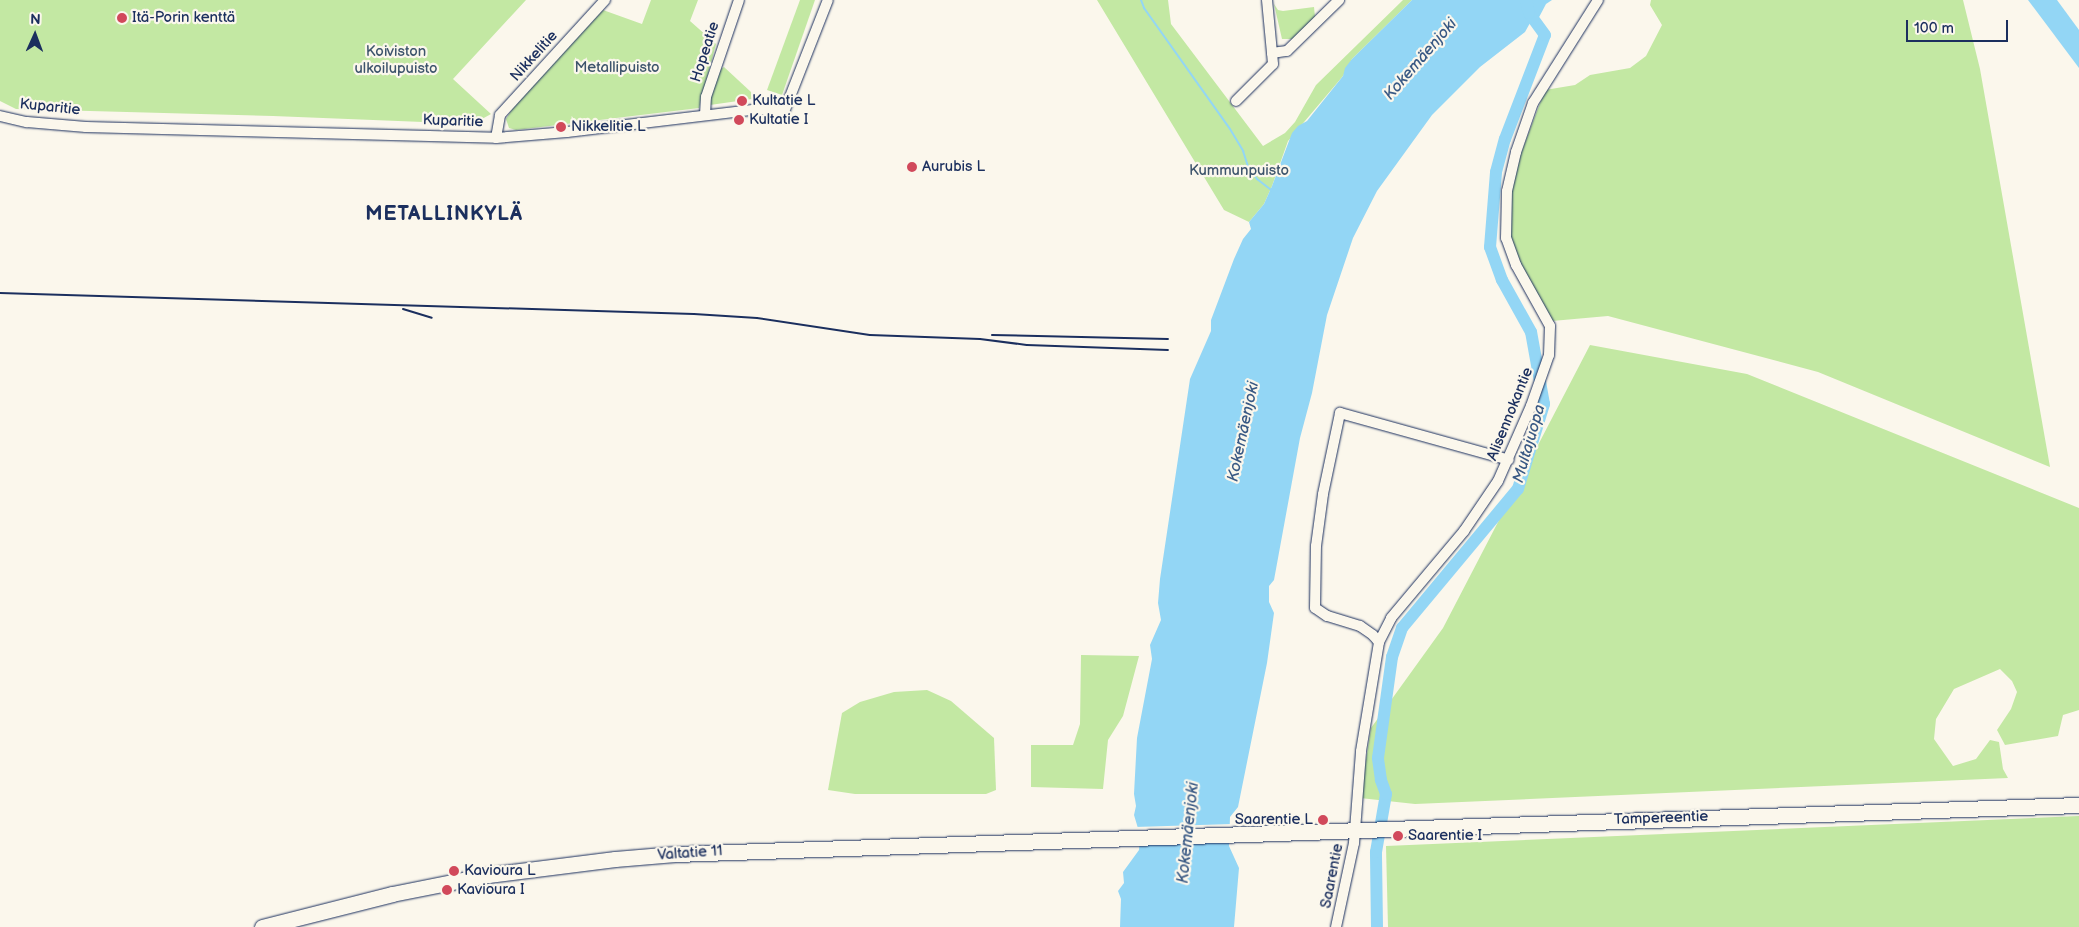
<!DOCTYPE html>
<meta charset="utf-8">
<style>
body{margin:0}
#map{position:relative;width:2079px;height:927px;overflow:hidden;background:#fbf7ec;font-family:"Balsamiq Sans",sans-serif}
div>[style]{position:absolute}
[style*='--x']{left:calc(var(--x)*1px);top:calc(var(--y)*1px);width:calc(var(--w)*1px);rotate:calc(var(--a)*1deg)}
.green>*{inset:0;background:#c3e8a3}
.water>*{inset:0;background:#93d6f5}
.pier>*{inset:0;background:#fbf7ec}
.stream>*{height:2px;margin:-1px;padding:0 1px;transform-origin:1px;border-radius:1px;background:#93d6f5}
.river>*{height:12px;margin:-6px;padding:0 6px;transform-origin:6px;border-radius:6px;background:#93d6f5}
.roads{filter:drop-shadow(0 0 1px #1b2f5e) drop-shadow(0 0 1px #1b2f5e)}
.minor>*{height:10px;margin:-5px;padding:0 5px;transform-origin:5px;border-radius:5px;background:#fbf7ec}
.highway>*{height:15px;margin:-7.5px;padding:0 7.5px;transform-origin:7.5px;border-radius:7.5px;background:#fbf7ec}
.rail>*{height:2px;margin:-1px;padding:0 1px;transform-origin:1px;border-radius:1px;background:#1b2f5e}
.dots>*{width:14px;height:14px;translate:-50% -50%;box-sizing:border-box;border:2px solid #fbf7ec;border-radius:50%}
span{translate:-50% -50%;white-space:nowrap;text-align:center;line-height:1.15;-webkit-text-stroke:4.5px #fbf7ec;paint-order:stroke}
.poi-label{font-size:15px;color:#1b2f5e}
.left{translate:0 -50%;text-align:left}
.right{translate:-100% -50%;text-align:right}
.park-label{font-size:15px;color:#3d546c}
.street-label{font-size:15px;color:#1b2f5e}
.water-label{font-size:16px;color:#395984;font-style:italic}
.district-label{font-size:20px;color:#1b2f5e;font-weight:700;letter-spacing:1px}
.north{position:absolute;left:10px;top:10px;width:50px;height:50px;-webkit-text-stroke:4px #fbf7ec;paint-order:stroke;rotate:2deg;font-size:14px;font-weight:700;line-height:20px;text-align:center;color:#1b2f5e}
.north::after{content:'';display:block;margin:auto;width:18px;height:22px;background:#1b2f5e;clip-path:polygon(50% 0,100% 100%,50% 72%,0 100%)}
.scale{position:absolute;left:1906px;top:20px;width:102px;height:22px;box-sizing:border-box;border:2px solid #1b2f5e;border-top:0;padding-left:6px;font-size:15px;line-height:18px;white-space:nowrap;color:#1b2f5e;-webkit-text-stroke:4px #fbf7ec;paint-order:stroke}
</style>
<div id="map">
<div class="green">
<div style="clip-path:polygon(0 0,526px 0,453px 79px,491px 114px,473px 124px,273px 116px,16px 109px,0 101px)"></div>
<div style="clip-path:polygon(651px 0,698px 0,690px 21px,716px 44px,699px 108px,516px 130px,509px 128px,506px 119px,514px 106px,603px 10px,642px 24px)"></div>
<div style="clip-path:polygon(800px 0,815px 0,782px 95px,767px 90px)"></div>
<div style="clip-path:polygon(1097px 0,1168px 0,1171px 24px,1263px 146px,1285px 133px,1295px 122px,1316px 85px,1403px 0,1412px 0,1352px 59px,1343px 76px,1288px 141px,1272px 186px,1264px 204px,1249px 222px,1224px 210px)"></div>
<div style="clip-path:polygon(1651px 0,1963px 0,1980px 69px,2050px 467px,1818px 372px,1608px 316px,1552px 321px,1516px 257px,1508px 234px,1508px 204px,1515px 169px,1545px 90px,1575px 85px,1590px 75px,1630px 68px,1646px 56px,1662px 25px,1650px 5px)"></div>
<div style="clip-path:polygon(1274px 4px,1278px 10px,1283px 11px,1314px 7px,1315px 17px,1293px 39px,1282px 39px)"></div>
<div style="clip-path:polygon(724px 67px,751px 92px,752px 99px,710px 105px,708px 101px,721px 69px)"></div>
<div style="clip-path:polygon(1590px 345px,1747px 374px,2079px 508px,2079px 710px,2063px 715px,2058px 736px,2005px 745px,1997px 730px,2011px 709px,2017px 692px,2012px 681px,2000px 669px,1954px 689px,1936px 719px,1934px 739px,1953px 766px,1976px 759px,1990px 740px,1999px 742px,2003px 769px,2008px 778px,1415px 804px,1360px 798px,1371px 728px,1443px 628px)"></div>
<div style="clip-path:polygon(1081px 655px,1139px 656px,1123px 716px,1108px 740px,1103px 789px,1031px 787px,1031px 745px,1073px 745px,1080px 724px)"></div>
<div style="clip-path:polygon(927px 690px,951px 701px,994px 738px,996px 790px,986px 794px,855px 794px,828px 790px,842px 713px,860px 702px,894px 692px)"></div>
<div style="clip-path:polygon(2079px 816px,2079px 927px,1388px 927px,1386px 846px)"></div>
</div>
<div class="water">
<div style="clip-path:polygon(1412px 0,1552px 0,1546px 4px,1536px 23px,1530px 23px,1525px 32px,1480px 67px,1432px 115px,1377px 191px,1353px 238px,1327px 315px,1312px 393px,1300px 438px,1274px 580px,1269px 586px,1269px 602px,1274px 613px,1267px 663px,1238px 807px,1230px 817px,1229px 846px,1239px 868px,1234px 927px,1120px 927px,1121px 899px,1118px 891px,1124px 883px,1123px 872px,1139px 850px,1140px 835px,1134px 815px,1136px 806px,1134px 794px,1137px 738px,1152px 659px,1150px 645px,1161px 620px,1158px 603px,1160px 579px,1190px 379px,1211px 331px,1211px 320px,1234px 259px,1243px 239px,1251px 229px,1249px 222px,1264px 204px,1272px 186px,1292px 133px,1298px 126px,1307px 121px,1343px 76px,1345px 68px,1352px 59px)"></div>
<div style="clip-path:polygon(2028px 0,2057px 0,2079px 30px,2079px 68px)"></div>
</div>
<div class="pier">
<div style="clip-path:polygon(1232px 824px,1232px 840px,1137px 836px,1135px 827px)"></div>
</div>
<div class="stream">
<div style="--x:1141;--y:0;--w:9;--a:69"></div>
<div style="--x:1144;--y:8;--w:148;--a:54.6"></div>
<div style="--x:1230;--y:129;--w:26;--a:59"></div>
<div style="--x:1243;--y:151;--w:19;--a:72"></div>
<div style="--x:1249;--y:169;--w:13;--a:51"></div>
<div style="--x:1257;--y:179;--w:18;--a:38"></div>
</div>
<div class="river">
<div style="--x:1377;--y:927;--w:75;--a:-90.8"></div>
<div style="--x:1376;--y:852;--w:59;--a:-80.2"></div>
<div style="--x:1386;--y:794;--w:15;--a:-110"></div>
<div style="--x:1381;--y:780;--w:22;--a:-98"></div>
<div style="--x:1378;--y:758;--w:102;--a:-82.1"></div>
<div style="--x:1392;--y:657;--w:31;--a:-71"></div>
<div style="--x:1402;--y:628;--w:181;--a:-50.2"></div>
<div style="--x:1518;--y:489;--w:89;--a:-73"></div>
<div style="--x:1544;--y:404;--w:73;--a:-100.2"></div>
<div style="--x:1531;--y:332;--w:60;--a:-119.1"></div>
<div style="--x:1502;--y:280;--w:35;--a:-110"></div>
<div style="--x:1490;--y:247;--w:75;--a:-85.4"></div>
<div style="--x:1496;--y:172;--w:34;--a:-75"></div>
<div style="--x:1505;--y:139;--w:111;--a:-69"></div>
<div style="--x:1545;--y:35;--w:27;--a:-126"></div>
<div style="--x:1529;--y:13;--w:13;--a:-103"></div>
</div>
<div class="roads">
<div class="minor">
<div style="--x:1267;--y:0;--w:53;--a:84.6"></div>
<div style="--x:1236;--y:101;--w:52;--a:-45"></div>
<div style="--x:1273;--y:64;--w:11;--a:-95"></div>
<div style="--x:1272;--y:53;--w:15;--a:-8"></div>
<div style="--x:1287;--y:51;--w:73;--a:-44.4"></div>
<div style="--x:705;--y:115;--w:18;--a:-87"></div>
<div style="--x:706;--y:97;--w:102;--a:-71.2"></div>
<div style="--x:0;--y:116;--w:28;--a:13"></div>
<div style="--x:27;--y:122;--w:59;--a:4.8"></div>
<div style="--x:86;--y:127;--w:410;--a:1.5"></div>
<div style="--x:496;--y:138;--w:71;--a:-4.8"></div>
<div style="--x:567;--y:132;--w:193;--a:-6.8"></div>
<div style="--x:759;--y:109;--w:25;--a:7"></div>
<div style="--x:784;--y:112;--w:120;--a:-68.6"></div>
<div style="--x:496;--y:138;--w:23;--a:-80"></div>
<div style="--x:500;--y:115;--w:156;--a:-47.6"></div>
<div style="--x:1379;--y:642;--w:9;--a:-131"></div>
<div style="--x:1373;--y:635;--w:16;--a:-145"></div>
<div style="--x:1360;--y:626;--w:34;--a:-163"></div>
<div style="--x:1327;--y:616;--w:14;--a:-146"></div>
<div style="--x:1315;--y:608;--w:62;--a:-89.1"></div>
<div style="--x:1316;--y:546;--w:52;--a:-82.3"></div>
<div style="--x:1323;--y:494;--w:83;--a:-78.1"></div>
<div style="--x:1340;--y:413;--w:175;--a:15.5"></div>
<div style="--x:1336;--y:927;--w:86;--a:-77.9"></div>
<div style="--x:1354;--y:843;--w:92;--a:-85.6"></div>
<div style="--x:1361;--y:751;--w:110;--a:-80.6"></div>
<div style="--x:1379;--y:642;--w:27;--a:-63"></div>
<div style="--x:1391;--y:618;--w:114;--a:-50"></div>
<div style="--x:1464;--y:531;--w:60;--a:-55.8"></div>
<div style="--x:1498;--y:481;--w:82;--a:-66.3"></div>
<div style="--x:1531;--y:406;--w:54;--a:-70.6"></div>
<div style="--x:1549;--y:355;--w:29;--a:-88"></div>
<div style="--x:1550;--y:326;--w:70;--a:-119.1"></div>
<div style="--x:1516;--y:265;--w:29;--a:-110"></div>
<div style="--x:1506;--y:238;--w:47;--a:-88.8"></div>
<div style="--x:1507;--y:191;--w:40;--a:-77"></div>
<div style="--x:1516;--y:152;--w:52;--a:-70.9"></div>
<div style="--x:1533;--y:103;--w:122;--a:-57.7"></div>
</div>
<div class="highway">
<div style="--x:262;--y:927;--w:134;--a:-14.2"></div>
<div style="--x:392;--y:894;--w:98;--a:-11.2"></div>
<div style="--x:488;--y:875;--w:128;--a:-7.2"></div>
<div style="--x:615;--y:859;--w:60;--a:-4.8"></div>
<div style="--x:675;--y:854;--w:1405;--a:-2"></div>
</div>
</div>
<div class="rail">
<div style="--x:0;--y:293;--w:694;--a:1.73"></div>
<div style="--x:694;--y:314;--w:63;--a:3.6"></div>
<div style="--x:757;--y:318;--w:114;--a:8.6"></div>
<div style="--x:870;--y:335;--w:110;--a:2.1"></div>
<div style="--x:980;--y:339;--w:47;--a:7.3"></div>
<div style="--x:1027;--y:345;--w:141;--a:2"></div>
<div style="--x:403;--y:309;--w:30;--a:17"></div>
<div style="--x:992;--y:335;--w:176;--a:1.3"></div>
</div>
<div class="dots">
<div style="left:122px;top:18px;background:#d1495b"></div>
<div style="left:742px;top:101px;background:#d1495b"></div>
<div style="left:739px;top:120px;background:#d1495b"></div>
<div style="left:561px;top:127px;background:#d1495b"></div>
<div style="left:912px;top:167px;background:#d1495b"></div>
<div style="left:1323px;top:820px;background:#d1495b"></div>
<div style="left:1398px;top:836px;background:#d1495b"></div>
<div style="left:454px;top:871px;background:#d1495b"></div>
<div style="left:447px;top:890px;background:#d1495b"></div>
</div>
<div class="poi-label">
<span class="left" style="left:132px;top:18px">Itä-Porin kenttä</span>
<span class="left" style="left:752px;top:101px">Kultatie L</span>
<span class="left" style="left:749px;top:120px">Kultatie I</span>
<span class="left" style="left:571px;top:127px">Nikkelitie L</span>
<span class="left" style="left:922px;top:167px">Aurubis L</span>
<span class="right" style="left:1313px;top:820px">Saarentie L</span>
<span class="left" style="left:1408px;top:836px">Saarentie I</span>
<span class="left" style="left:464px;top:871px">Kavioura L</span>
<span class="left" style="left:457px;top:890px">Kavioura I</span>
</div>
<div class="park-label">
<span style="left:396px;top:60px">Koiviston<br>ulkoilupuisto</span>
<span style="left:617px;top:68px">Metallipuisto</span>
<span style="left:1239px;top:171px">Kummunpuisto</span>
</div>
<div class="street-label">
<span style="left:705px;top:52px;rotate:-72deg">Hopeatie</span>
<span style="left:534px;top:56px;rotate:-48deg">Nikkelitie</span>
<span style="left:50px;top:107px;rotate:6deg">Kuparitie</span>
<span style="left:453px;top:121px;rotate:2deg">Kuparitie</span>
<span style="left:1510px;top:414px;rotate:-68deg">Alisennokantie</span>
<span style="left:1661px;top:818px;rotate:-2deg">Tampereentie</span>
<span style="left:690px;top:853px;rotate:-4deg">Valtatie 11</span>
<span style="left:1332px;top:876px;rotate:-79deg">Saarentie</span>
</div>
<div class="water-label">
<span style="left:1421px;top:60px;rotate:-49deg">Kokemäenjoki</span>
<span style="left:1244px;top:432px;rotate:-78deg">Kokemäenjoki</span>
<span style="left:1530px;top:444px;rotate:-74deg">Multajuopa</span>
<span style="left:1189px;top:833px;rotate:-84deg">Kokemäenjoki</span>
</div>
<div class="district-label">
<span style="left:444px;top:214px">METALLINKYLÄ</span>
</div>
<div class="north">N</div>
<div class="scale">100 m</div>
</div>
